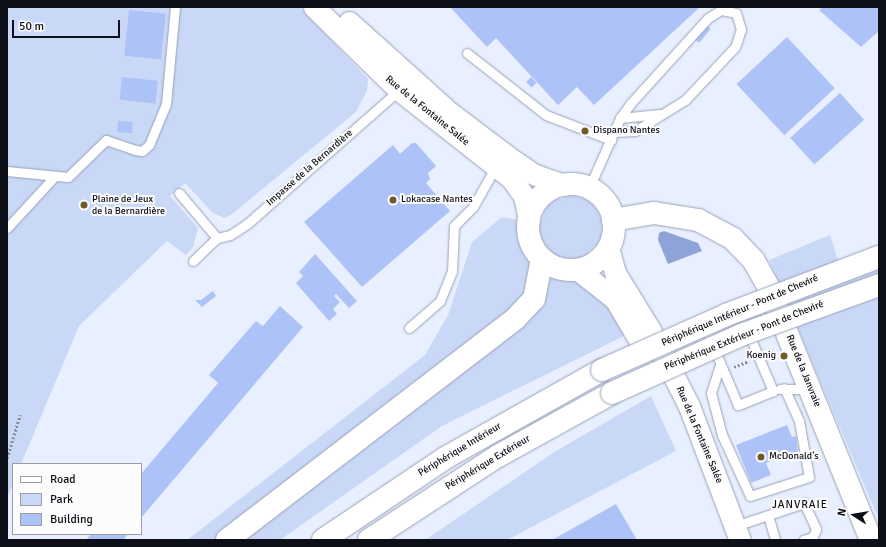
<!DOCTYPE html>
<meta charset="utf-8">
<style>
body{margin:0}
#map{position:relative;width:886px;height:547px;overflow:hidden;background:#e8effe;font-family:Signika,sans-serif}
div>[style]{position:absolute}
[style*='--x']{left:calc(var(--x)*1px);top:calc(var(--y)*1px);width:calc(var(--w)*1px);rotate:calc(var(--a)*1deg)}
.green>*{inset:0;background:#cad8f8}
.water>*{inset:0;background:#8ea3d6}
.building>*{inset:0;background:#adc3f7;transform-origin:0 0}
.path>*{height:2.5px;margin-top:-1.25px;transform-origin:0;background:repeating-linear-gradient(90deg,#888d99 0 2px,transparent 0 4px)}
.roads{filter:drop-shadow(0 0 1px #98a2b9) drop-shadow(0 0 1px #98a2b9)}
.service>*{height:9px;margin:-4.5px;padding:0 4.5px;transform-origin:4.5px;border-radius:4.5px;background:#fff}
.tertiary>*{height:21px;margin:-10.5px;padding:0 10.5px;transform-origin:10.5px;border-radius:10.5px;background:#fff}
.primary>*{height:22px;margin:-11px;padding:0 11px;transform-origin:11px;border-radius:11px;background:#fff}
.primary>.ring{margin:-11px;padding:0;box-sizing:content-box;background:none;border:22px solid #fff;border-radius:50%}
.trunk>*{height:22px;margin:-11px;padding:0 11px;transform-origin:11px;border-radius:11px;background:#fff}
.bridges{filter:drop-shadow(0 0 1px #98a2b9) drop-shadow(0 0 1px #98a2b9)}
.trunk-bridge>*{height:22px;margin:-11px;padding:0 11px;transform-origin:11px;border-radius:11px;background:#fff}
.dots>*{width:11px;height:11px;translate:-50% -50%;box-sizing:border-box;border:2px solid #fcfcfc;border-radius:50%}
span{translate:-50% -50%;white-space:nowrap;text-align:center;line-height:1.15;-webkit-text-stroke:4px #fcfcfc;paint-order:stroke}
.street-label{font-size:10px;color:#0d1018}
.poi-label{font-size:10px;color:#0d1018}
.left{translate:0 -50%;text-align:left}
.right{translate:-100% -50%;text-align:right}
.neighbourhood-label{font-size:11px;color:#0d1018;letter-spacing:1px}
.frame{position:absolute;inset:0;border:8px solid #0d1018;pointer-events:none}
.legend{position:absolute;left:12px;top:463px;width:130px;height:72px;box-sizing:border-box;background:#fcfcfc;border:1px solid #9c9ea1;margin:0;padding:5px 7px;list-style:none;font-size:12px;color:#0d1018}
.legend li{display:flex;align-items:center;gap:8px;height:20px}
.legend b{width:20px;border:1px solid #9c9ea1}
.north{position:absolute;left:834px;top:495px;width:40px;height:40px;-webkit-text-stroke:3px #fcfcfc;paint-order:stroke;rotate:282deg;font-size:11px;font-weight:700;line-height:16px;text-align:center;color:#0d1018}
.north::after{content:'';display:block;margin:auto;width:14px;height:18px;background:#0d1018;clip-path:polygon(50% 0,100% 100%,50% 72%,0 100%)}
.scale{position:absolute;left:12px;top:20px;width:108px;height:18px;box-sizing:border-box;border:2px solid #0d1018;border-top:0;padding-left:5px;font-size:12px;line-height:14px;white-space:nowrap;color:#0d1018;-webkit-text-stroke:3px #fcfcfc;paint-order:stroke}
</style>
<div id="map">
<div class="green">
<div style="clip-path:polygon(7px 7px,300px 7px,368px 79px,367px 91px,356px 112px,231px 215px,224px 218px,213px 213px,185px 183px,170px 196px,198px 228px,193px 247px,186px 255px,167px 241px,79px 326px,21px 464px,13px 464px,13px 484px,7px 498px)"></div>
<div style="clip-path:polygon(572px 195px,591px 201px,602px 219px,601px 240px,585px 256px,624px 336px,442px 426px,280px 540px,187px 540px,425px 355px,448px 315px,472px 242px,502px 217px,540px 224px,545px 209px,552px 201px)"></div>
<div style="clip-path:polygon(830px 235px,842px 273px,879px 262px,879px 520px,769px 260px)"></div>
<div style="clip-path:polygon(651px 396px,676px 451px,507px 540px,425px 540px,556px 451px)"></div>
</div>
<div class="water">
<div style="clip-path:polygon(664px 231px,698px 243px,702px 251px,668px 264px,658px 240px,659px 233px)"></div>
</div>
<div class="building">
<div style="clip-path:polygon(450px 7px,700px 7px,594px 105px,577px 87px,558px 105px,496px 38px,487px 47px)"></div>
<div style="clip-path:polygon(823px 7px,879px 7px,879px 31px,861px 47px,819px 10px)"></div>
<div style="left:129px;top:10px;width:37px;height:46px;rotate:6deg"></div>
<div style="left:706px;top:25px;width:6px;height:18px;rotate:39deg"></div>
<div style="left:787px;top:37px;width:70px;height:69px;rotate:47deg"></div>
<div style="left:122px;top:77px;width:36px;height:23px;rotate:6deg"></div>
<div style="left:531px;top:77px;width:8px;height:7px;rotate:45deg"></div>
<div style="left:840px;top:93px;width:36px;height:67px;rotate:48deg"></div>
<div style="left:118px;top:121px;width:15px;height:11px;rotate:4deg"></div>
<div style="clip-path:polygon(412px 143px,416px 143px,436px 166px,428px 173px,430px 179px,426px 183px,450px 211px,362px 287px,304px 222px,393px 145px,400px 154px)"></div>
<div style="clip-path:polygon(315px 254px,357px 301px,349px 308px,336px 294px,334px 296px,340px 302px,333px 309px,337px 314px,329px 321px,296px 283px,303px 276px,299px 272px)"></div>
<div style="clip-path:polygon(213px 291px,216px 296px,202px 307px,195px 300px,201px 300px)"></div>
<div style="clip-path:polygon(280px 306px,303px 327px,141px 518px,141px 474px,218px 383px,209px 375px,256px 321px,263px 326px)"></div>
<div style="clip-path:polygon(787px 425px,792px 437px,796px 436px,798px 451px,766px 463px,771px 475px,751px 483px,736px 445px)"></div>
<div style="clip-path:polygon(616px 504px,637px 540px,552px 540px)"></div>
<div style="clip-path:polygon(91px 534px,128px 534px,123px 540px,86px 540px)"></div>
</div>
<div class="path">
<div style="--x:734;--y:367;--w:16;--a:-22"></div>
<div style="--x:7;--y:458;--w:45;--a:-73.2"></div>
</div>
<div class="roads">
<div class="service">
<div style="--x:467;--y:53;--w:100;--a:38.1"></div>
<div style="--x:546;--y:115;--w:70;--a:21"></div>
<div style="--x:620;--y:118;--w:40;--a:-5.7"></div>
<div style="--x:7;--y:171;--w:61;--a:5.6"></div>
<div style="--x:68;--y:177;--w:53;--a:-44.2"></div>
<div style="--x:106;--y:140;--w:31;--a:19"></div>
<div style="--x:135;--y:150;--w:7;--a:8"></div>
<div style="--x:142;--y:151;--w:9;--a:-41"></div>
<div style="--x:149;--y:145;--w:44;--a:-67.5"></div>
<div style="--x:166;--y:104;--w:97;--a:-84.7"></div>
<div style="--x:589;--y:188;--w:77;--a:-66.1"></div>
<div style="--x:620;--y:118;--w:17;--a:-54"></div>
<div style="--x:630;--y:104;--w:116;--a:-47.8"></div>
<div style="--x:708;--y:18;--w:15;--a:-32"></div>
<div style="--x:721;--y:10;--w:15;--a:11"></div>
<div style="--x:736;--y:13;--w:17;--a:73"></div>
<div style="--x:741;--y:29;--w:19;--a:108"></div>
<div style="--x:735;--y:47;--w:73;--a:133.3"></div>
<div style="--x:685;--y:100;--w:59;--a:148.2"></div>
<div style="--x:635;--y:131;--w:21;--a:177"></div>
<div style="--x:179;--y:193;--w:59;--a:49.8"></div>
<div style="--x:7;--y:228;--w:71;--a:-47.3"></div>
<div style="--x:193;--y:261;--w:33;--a:-44"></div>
<div style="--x:217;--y:238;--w:13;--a:-13"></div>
<div style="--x:230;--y:235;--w:20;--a:-33"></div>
<div style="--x:247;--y:224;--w:203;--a:-41.4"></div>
<div style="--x:741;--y:316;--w:82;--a:66.9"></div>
<div style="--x:773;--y:391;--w:38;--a:158"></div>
<div style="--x:738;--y:405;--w:79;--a:-113"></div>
<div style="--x:707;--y:332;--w:38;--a:-25"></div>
<div style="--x:409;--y:328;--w:41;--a:-41.1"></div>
<div style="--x:440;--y:301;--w:31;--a:-68"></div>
<div style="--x:452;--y:272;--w:46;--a:-87.5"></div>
<div style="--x:454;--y:226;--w:27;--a:-45"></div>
<div style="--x:473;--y:207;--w:47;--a:-60.7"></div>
<div style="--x:720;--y:365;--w:29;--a:108"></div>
<div style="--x:711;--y:393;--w:43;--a:75.3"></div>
<div style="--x:722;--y:435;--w:67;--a:65.3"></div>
<div style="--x:750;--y:496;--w:62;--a:-17.9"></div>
<div style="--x:809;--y:477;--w:57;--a:-100.1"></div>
<div style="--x:799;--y:421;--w:36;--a:-114"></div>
<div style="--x:780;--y:389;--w:29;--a:0"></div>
<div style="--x:768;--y:515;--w:26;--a:74"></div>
<div style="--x:735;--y:526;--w:73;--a:-18.4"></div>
<div style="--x:804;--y:503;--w:29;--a:65"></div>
<div style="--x:816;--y:529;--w:9;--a:111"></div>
<div style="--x:813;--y:537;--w:10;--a:163"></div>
</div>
<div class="tertiary">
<div style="--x:314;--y:7;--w:119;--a:44.3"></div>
<div style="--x:399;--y:90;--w:144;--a:38.2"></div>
<div style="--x:512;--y:179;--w:21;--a:55"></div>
<div style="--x:524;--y:196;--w:24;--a:78"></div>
<div style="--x:349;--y:22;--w:136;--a:42"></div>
<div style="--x:450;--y:113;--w:80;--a:36.9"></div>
<div style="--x:514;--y:161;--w:23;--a:34"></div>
<div style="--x:533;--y:174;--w:32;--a:20"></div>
<div style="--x:608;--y:248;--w:26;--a:74"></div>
<div style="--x:615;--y:273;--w:67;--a:58.4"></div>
<div style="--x:650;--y:330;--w:85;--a:62.8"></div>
<div style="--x:689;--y:406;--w:143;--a:69.2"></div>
<div style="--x:577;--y:269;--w:48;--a:38.3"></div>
<div style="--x:615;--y:299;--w:57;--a:59.4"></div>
</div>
<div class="primary">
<div class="ring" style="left:528px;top:184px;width:64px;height:64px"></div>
<div style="--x:613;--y:220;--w:42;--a:-9.7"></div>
<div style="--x:654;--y:213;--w:45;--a:9"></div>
<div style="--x:698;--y:220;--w:40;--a:28"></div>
<div style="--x:733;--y:239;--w:30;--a:46"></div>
<div style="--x:754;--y:261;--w:26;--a:61"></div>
<div style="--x:767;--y:284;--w:276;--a:67.9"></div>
</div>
<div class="trunk">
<div style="--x:227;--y:540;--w:364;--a:-37.5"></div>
<div style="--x:516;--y:318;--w:26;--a:-47"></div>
<div style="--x:534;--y:299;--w:41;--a:-78.7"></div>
<div style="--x:323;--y:540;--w:147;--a:-33.9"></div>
<div style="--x:445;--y:458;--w:180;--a:-29.3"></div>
<div style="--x:369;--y:540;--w:154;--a:-33.1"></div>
<div style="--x:498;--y:456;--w:130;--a:-28.9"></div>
</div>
</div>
<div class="bridges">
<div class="trunk-bridge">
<div style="--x:602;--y:370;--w:136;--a:-23.9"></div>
<div style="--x:726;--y:315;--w:164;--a:-20.8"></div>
<div style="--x:612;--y:393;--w:141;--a:-24.2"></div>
<div style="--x:741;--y:335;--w:147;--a:-19.9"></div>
</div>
</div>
<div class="dots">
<div style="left:585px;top:131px;background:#6f5b29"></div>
<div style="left:393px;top:200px;background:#6f5b29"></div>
<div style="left:84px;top:205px;background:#6f5b29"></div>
<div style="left:784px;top:356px;background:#6f5b29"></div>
<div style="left:761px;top:457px;background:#6f5b29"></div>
</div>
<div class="street-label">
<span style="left:427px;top:111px;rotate:39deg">Rue de la Fontaine Salée</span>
<span style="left:310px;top:168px;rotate:-41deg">Impasse de la Bernardière</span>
<span style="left:740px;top:311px;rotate:-23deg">Périphérique Intérieur - Pont de Cheviré</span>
<span style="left:744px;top:336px;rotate:-22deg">Périphérique Extérieur - Pont de Cheviré</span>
<span style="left:803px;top:371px;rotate:68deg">Rue de la Janvraie</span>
<span style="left:699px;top:435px;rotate:67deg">Rue de la Fontaine Salée</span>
<span style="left:460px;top:450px;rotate:-31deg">Périphérique Intérieur</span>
<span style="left:488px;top:463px;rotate:-31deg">Périphérique Extérieur</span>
</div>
<div class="poi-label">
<span class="left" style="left:593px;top:131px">Dispano Nantes</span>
<span class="left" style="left:92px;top:205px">Plaine de Jeux<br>de la Bernardière</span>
<span class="left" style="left:401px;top:200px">Lokacase Nantes</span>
<span class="right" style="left:776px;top:356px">Koenig</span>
<span class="left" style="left:769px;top:457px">McDonald's</span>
</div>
<div class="neighbourhood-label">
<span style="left:800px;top:505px">JANVRAIE</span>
</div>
<div class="frame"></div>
<ul class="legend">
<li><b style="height:5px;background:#fff"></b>Road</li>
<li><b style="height:11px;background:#cad8f8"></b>Park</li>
<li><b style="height:11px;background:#adc3f7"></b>Building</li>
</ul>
<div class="north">N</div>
<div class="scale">50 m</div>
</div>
